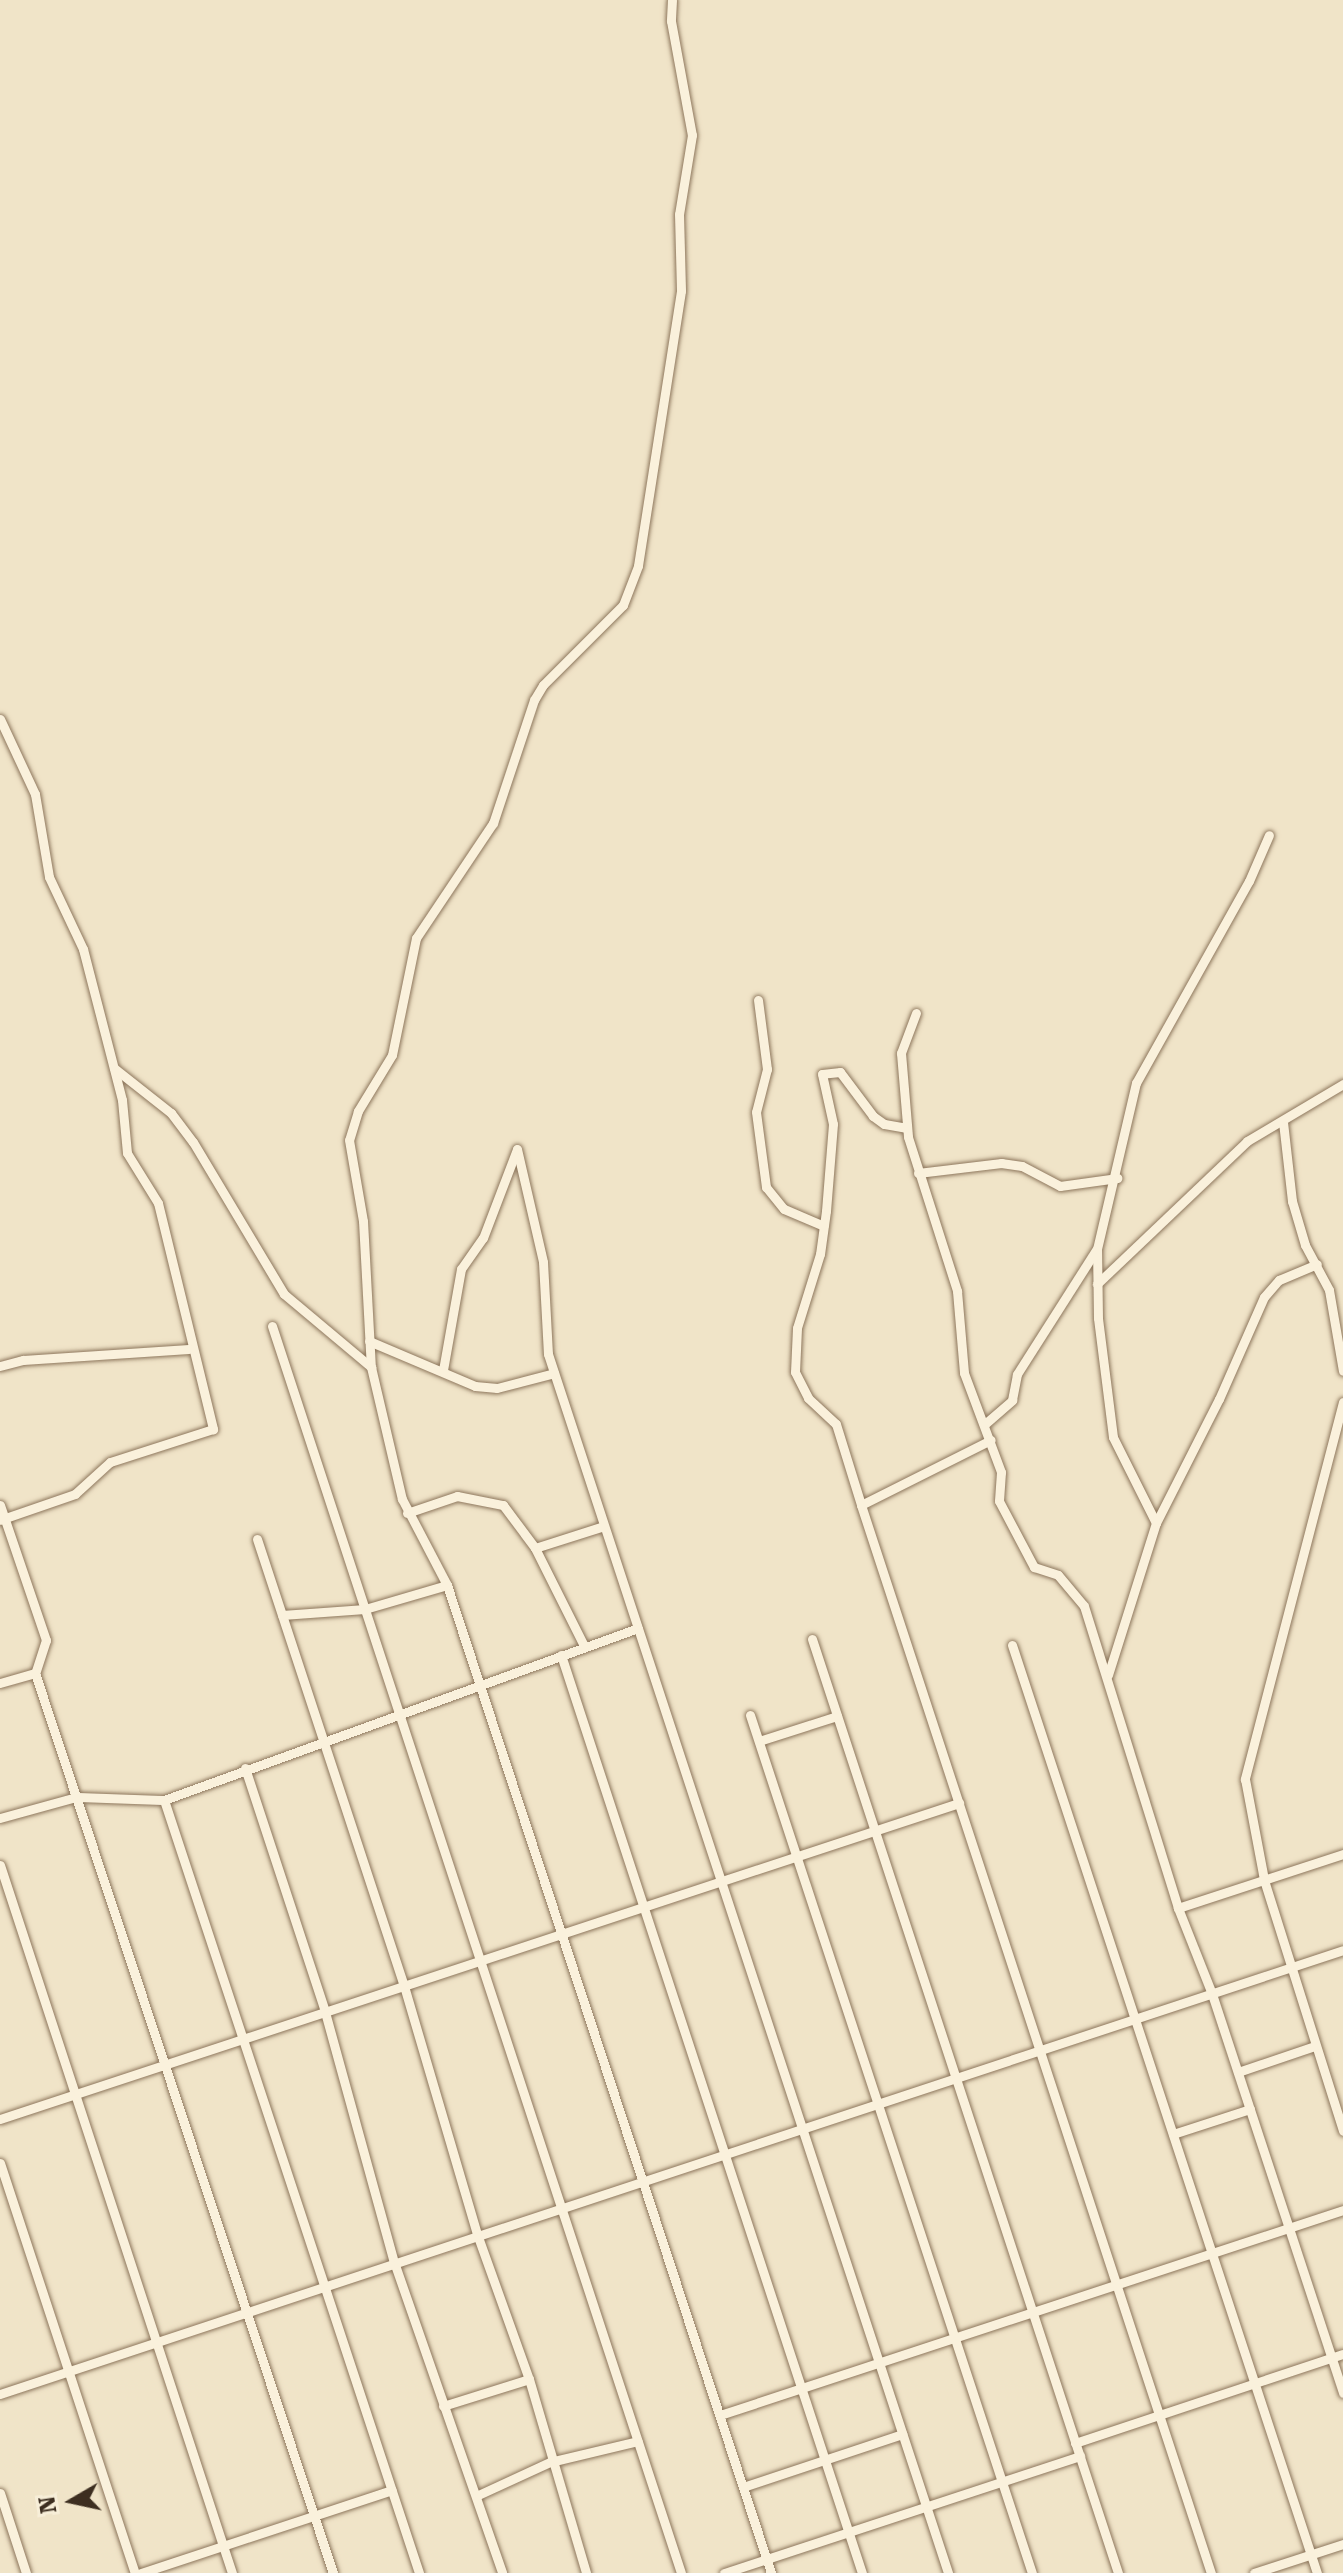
<!DOCTYPE html>
<style>
body{margin:0}
#map{position:relative;width:1343px;height:2573px;overflow:hidden;background:#f0e4c8;font-family:"Roboto Serif",serif}
div>[style]{position:absolute}
[style*='--x']{left:calc(var(--x)*1px);top:calc(var(--y)*1px);width:calc(var(--w)*1px);rotate:calc(var(--a)*1deg)}
.roads{filter:drop-shadow(0 0 2px #8d765c) drop-shadow(0 0 2px #8d765c)}
.street>*{height:9px;margin:-4.5px;padding:0 4.5px;transform-origin:4.5px;border-radius:4.5px;background:#faf1dc}
span{translate:-50% -50%;white-space:nowrap;text-align:center;line-height:1.15;-webkit-text-stroke:6px #f7eed8;paint-order:stroke}
.north{position:absolute;left:32px;top:2461px;width:80px;height:80px;-webkit-text-stroke:6px #f7eed8;paint-order:stroke;rotate:261deg;font-size:22px;font-weight:700;line-height:32px;text-align:center;color:#3d2e20}
.north::after{content:'';display:block;margin:auto;width:28px;height:36px;background:#3d2e20;clip-path:polygon(50% 0,100% 100%,50% 72%,0 100%)}
</style>
<div id="map">
<div class="roads">
<div class="street">
<div style="--x:672;--y:0;--w:21;--a:93"></div>
<div style="--x:671;--y:21;--w:116;--a:79.6"></div>
<div style="--x:692;--y:135;--w:80;--a:99.3"></div>
<div style="--x:679;--y:214;--w:77;--a:88.5"></div>
<div style="--x:681;--y:291;--w:278;--a:98.9"></div>
<div style="--x:638;--y:566;--w:42;--a:111"></div>
<div style="--x:623;--y:605;--w:113;--a:135"></div>
<div style="--x:543;--y:685;--w:17;--a:121"></div>
<div style="--x:534;--y:700;--w:130;--a:108.4"></div>
<div style="--x:493;--y:823;--w:138;--a:123.8"></div>
<div style="--x:416;--y:938;--w:119;--a:101.6"></div>
<div style="--x:392;--y:1055;--w:66;--a:121.3"></div>
<div style="--x:358;--y:1111;--w:30;--a:107"></div>
<div style="--x:349;--y:1140;--w:82;--a:80.2"></div>
<div style="--x:363;--y:1221;--w:146;--a:86.9"></div>
<div style="--x:371;--y:1367;--w:136;--a:76.8"></div>
<div style="--x:402;--y:1499;--w:97;--a:62.4"></div>
<div style="--x:447;--y:1585;--w:1040;--a:71.84"></div>
<div style="--x:0;--y:719;--w:83;--a:65"></div>
<div style="--x:35;--y:794;--w:84;--a:80.4"></div>
<div style="--x:49;--y:877;--w:80;--a:64.7"></div>
<div style="--x:83;--y:949;--w:156;--a:75.5"></div>
<div style="--x:122;--y:1100;--w:53;--a:84.6"></div>
<div style="--x:127;--y:1153;--w:59;--a:58.2"></div>
<div style="--x:158;--y:1203;--w:233;--a:76.3"></div>
<div style="--x:213;--y:1429;--w:108;--a:162.2"></div>
<div style="--x:110;--y:1462;--w:47;--a:137.6"></div>
<div style="--x:75;--y:1494;--w:79;--a:160.9"></div>
<div style="--x:758;--y:1000;--w:70;--a:82.6"></div>
<div style="--x:767;--y:1069;--w:44;--a:104.3"></div>
<div style="--x:756;--y:1112;--w:76;--a:82.4"></div>
<div style="--x:766;--y:1187;--w:28;--a:51"></div>
<div style="--x:784;--y:1209;--w:43;--a:23"></div>
<div style="--x:916;--y:1013;--w:43;--a:110.6"></div>
<div style="--x:901;--y:1053;--w:84;--a:85.2"></div>
<div style="--x:908;--y:1137;--w:162;--a:72.3"></div>
<div style="--x:957;--y:1291;--w:82;--a:85.1"></div>
<div style="--x:964;--y:1373;--w:106;--a:69.5"></div>
<div style="--x:1001;--y:1472;--w:29;--a:94"></div>
<div style="--x:999;--y:1501;--w:75;--a:62.1"></div>
<div style="--x:1034;--y:1567;--w:25;--a:18"></div>
<div style="--x:1058;--y:1575;--w:40;--a:50"></div>
<div style="--x:1084;--y:1606;--w:316;--a:72.7"></div>
<div style="--x:1178;--y:1908;--w:92;--a:68.4"></div>
<div style="--x:1212;--y:1994;--w:420;--a:71.8"></div>
<div style="--x:114;--y:1068;--w:73;--a:38.3"></div>
<div style="--x:171;--y:1113;--w:36;--a:53"></div>
<div style="--x:193;--y:1142;--w:177;--a:59.1"></div>
<div style="--x:284;--y:1294;--w:114;--a:40"></div>
<div style="--x:1283;--y:1122;--w:80;--a:83.5"></div>
<div style="--x:1292;--y:1201;--w:46;--a:73.5"></div>
<div style="--x:1305;--y:1245;--w:51;--a:61.9"></div>
<div style="--x:1329;--y:1290;--w:82;--a:80.2"></div>
<div style="--x:907;--y:1128;--w:23;--a:-170"></div>
<div style="--x:884;--y:1124;--w:14;--a:-144"></div>
<div style="--x:873;--y:1116;--w:55;--a:-126.9"></div>
<div style="--x:840;--y:1072;--w:18;--a:174"></div>
<div style="--x:822;--y:1074;--w:51;--a:77.6"></div>
<div style="--x:833;--y:1124;--w:87;--a:94.6"></div>
<div style="--x:826;--y:1211;--w:43;--a:97.9"></div>
<div style="--x:820;--y:1254;--w:77;--a:107.3"></div>
<div style="--x:797;--y:1328;--w:44;--a:92.6"></div>
<div style="--x:795;--y:1372;--w:29;--a:63"></div>
<div style="--x:808;--y:1398;--w:38;--a:43"></div>
<div style="--x:836;--y:1424;--w:85;--a:72.8"></div>
<div style="--x:861;--y:1505;--w:145;--a:-26.6"></div>
<div style="--x:517;--y:1149;--w:116;--a:77"></div>
<div style="--x:543;--y:1262;--w:92;--a:86.9"></div>
<div style="--x:548;--y:1354;--w:1283;--a:71.83"></div>
<div style="--x:918;--y:1173;--w:84;--a:-6.9"></div>
<div style="--x:1001;--y:1163;--w:21;--a:8"></div>
<div style="--x:1022;--y:1166;--w:43;--a:27.8"></div>
<div style="--x:1060;--y:1186;--w:58;--a:-8"></div>
<div style="--x:1097;--y:1284;--w:207;--a:-43.6"></div>
<div style="--x:1247;--y:1141;--w:112;--a:-30.7"></div>
<div style="--x:272;--y:1326;--w:1312;--a:71.84"></div>
<div style="--x:369;--y:1341;--w:115;--a:23"></div>
<div style="--x:475;--y:1386;--w:22;--a:5"></div>
<div style="--x:497;--y:1388;--w:59;--a:-14.7"></div>
<div style="--x:0;--y:1366;--w:24;--a:-15"></div>
<div style="--x:23;--y:1360;--w:166;--a:-3.8"></div>
<div style="--x:443;--y:1370;--w:103;--a:-79.9"></div>
<div style="--x:461;--y:1269;--w:38;--a:-55"></div>
<div style="--x:483;--y:1238;--w:95;--a:-69.1"></div>
<div style="--x:1343;--y:1402;--w:390;--a:104.6"></div>
<div style="--x:1245;--y:1779;--w:103;--a:79.3"></div>
<div style="--x:1264;--y:1880;--w:263;--a:72.5"></div>
<div style="--x:986;--y:1423;--w:35;--a:-41"></div>
<div style="--x:1012;--y:1400;--w:26;--a:-79"></div>
<div style="--x:1017;--y:1374;--w:147;--a:-57.5"></div>
<div style="--x:0;--y:1505;--w:143;--a:71.2"></div>
<div style="--x:46;--y:1640;--w:35;--a:108"></div>
<div style="--x:35;--y:1673;--w:948;--a:71.68"></div>
<div style="--x:861;--y:1505;--w:1124;--a:71.86"></div>
<div style="--x:407;--y:1513;--w:53;--a:-18.8"></div>
<div style="--x:457;--y:1496;--w:47;--a:11.1"></div>
<div style="--x:503;--y:1505;--w:54;--a:53.3"></div>
<div style="--x:535;--y:1548;--w:110;--a:63.4"></div>
<div style="--x:1156;--y:1523;--w:139;--a:-63.1"></div>
<div style="--x:1219;--y:1399;--w:111;--a:-66.2"></div>
<div style="--x:1264;--y:1297;--w:23;--a:-49"></div>
<div style="--x:1279;--y:1280;--w:41;--a:-22.8"></div>
<div style="--x:257;--y:1539;--w:471;--a:71.8"></div>
<div style="--x:404;--y:1986;--w:259;--a:73.6"></div>
<div style="--x:477;--y:2234;--w:154;--a:70.3"></div>
<div style="--x:529;--y:2379;--w:202;--a:73.6"></div>
<div style="--x:535;--y:1548;--w:72;--a:-17.7"></div>
<div style="--x:282;--y:1615;--w:83;--a:-4.1"></div>
<div style="--x:365;--y:1609;--w:85;--a:-16.3"></div>
<div style="--x:812;--y:1639;--w:983;--a:71.86"></div>
<div style="--x:1012;--y:1645;--w:977;--a:71.81"></div>
<div style="--x:561;--y:1655;--w:966;--a:71.85"></div>
<div style="--x:1108;--y:1675;--w:159;--a:-72.5"></div>
<div style="--x:1156;--y:1523;--w:96;--a:-116.6"></div>
<div style="--x:1113;--y:1437;--w:120;--a:-97.2"></div>
<div style="--x:1098;--y:1318;--w:69;--a:-90.8"></div>
<div style="--x:1097;--y:1249;--w:171;--a:-76.8"></div>
<div style="--x:1136;--y:1083;--w:231;--a:-60.8"></div>
<div style="--x:1249;--y:881;--w:50;--a:-66.5"></div>
<div style="--x:0;--y:1683;--w:36;--a:-16"></div>
<div style="--x:750;--y:1715;--w:903;--a:71.81"></div>
<div style="--x:759;--y:1741;--w:82;--a:-17.8"></div>
<div style="--x:245;--y:1768;--w:257;--a:71.8"></div>
<div style="--x:325;--y:2012;--w:259;--a:74.6"></div>
<div style="--x:394;--y:2262;--w:329;--a:70.8"></div>
<div style="--x:164;--y:1800;--w:814;--a:71.74"></div>
<div style="--x:0;--y:1818;--w:79;--a:-15.4"></div>
<div style="--x:76;--y:1797;--w:88;--a:2"></div>
<div style="--x:164;--y:1800;--w:504;--a:-19.94"></div>
<div style="--x:0;--y:1865;--w:745;--a:71.86"></div>
<div style="--x:1178;--y:1908;--w:174;--a:-18.1"></div>
<div style="--x:1238;--y:2072;--w:81;--a:-18.7"></div>
<div style="--x:0;--y:2119;--w:1010;--a:-18.24"></div>
<div style="--x:1173;--y:2134;--w:81;--a:-18"></div>
<div style="--x:0;--y:2163;--w:432;--a:71.8"></div>
<div style="--x:0;--y:2394;--w:1414;--a:-18.29"></div>
<div style="--x:443;--y:2406;--w:90;--a:-17.4"></div>
<div style="--x:720;--y:2415;--w:656;--a:-18.21"></div>
<div style="--x:1075;--y:2443;--w:282;--a:-18.4"></div>
<div style="--x:743;--y:2487;--w:168;--a:-18.4"></div>
<div style="--x:0;--y:2493;--w:84;--a:72"></div>
<div style="--x:476;--y:2496;--w:81;--a:-24.7"></div>
<div style="--x:550;--y:2462;--w:90;--a:-13.4"></div>
<div style="--x:141;--y:2573;--w:264;--a:-18.3"></div>
<div style="--x:724;--y:2573;--w:375;--a:-18.2"></div>
<div style="--x:1254;--y:2573;--w:94;--a:-18"></div>
</div>
</div>
<div class="north">N</div>
</div>
